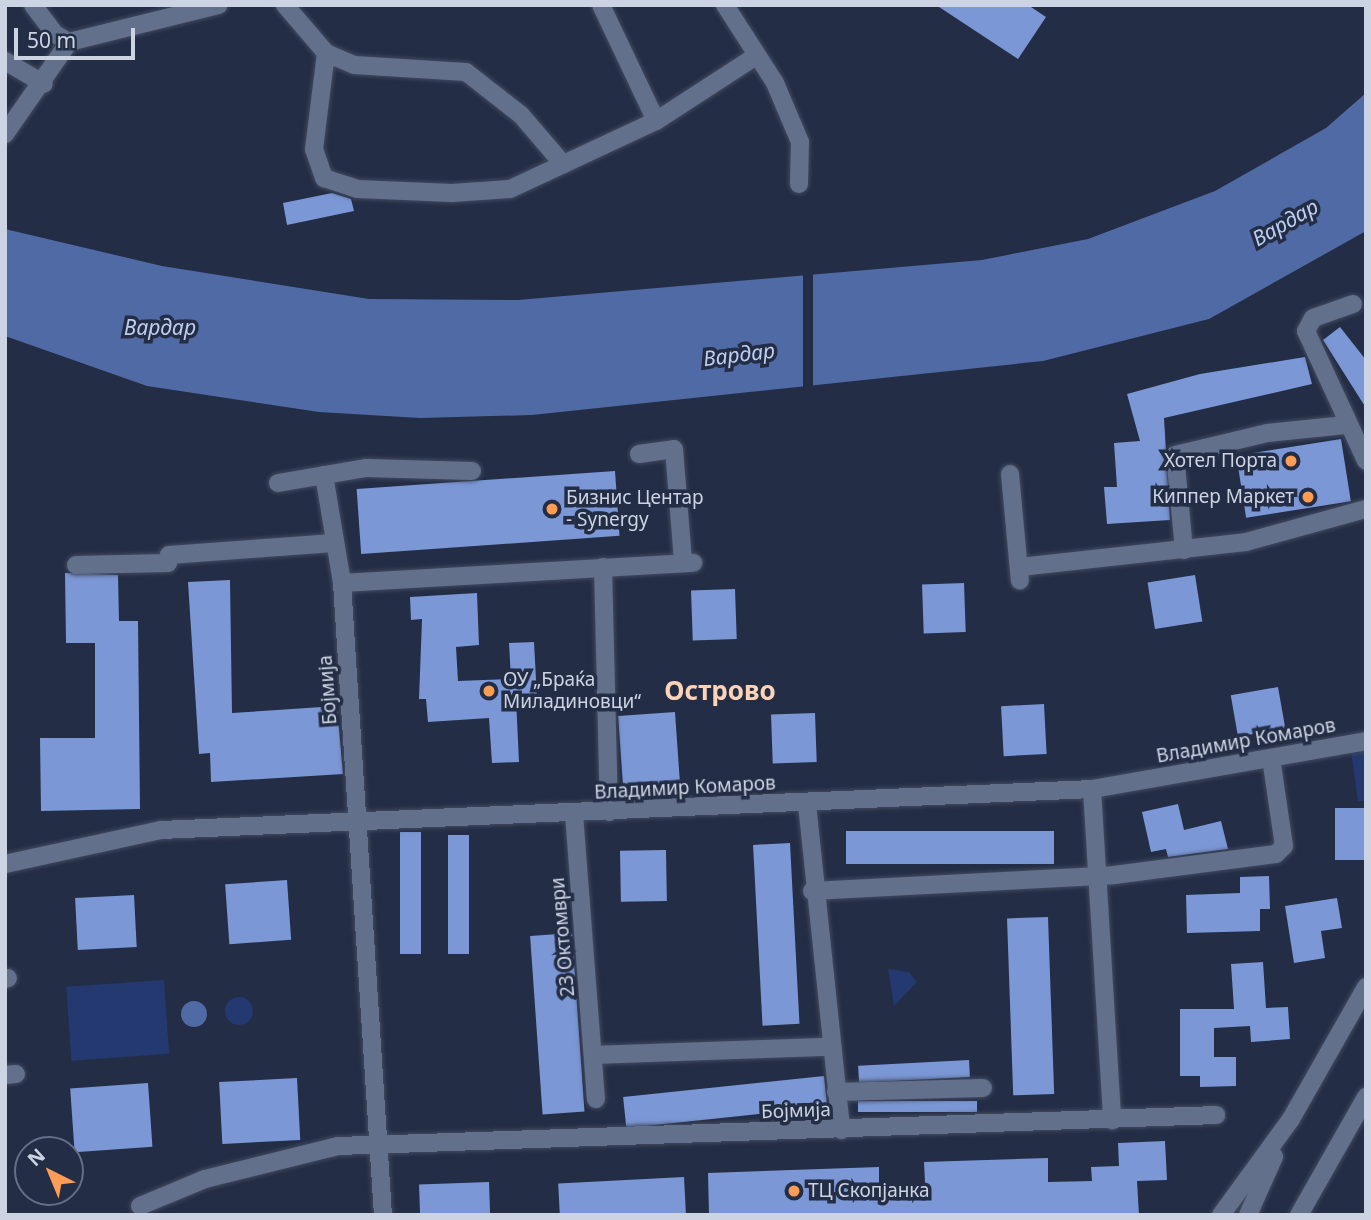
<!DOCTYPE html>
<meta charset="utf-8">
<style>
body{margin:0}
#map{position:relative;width:1371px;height:1220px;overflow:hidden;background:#232d45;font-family:"Noto Sans",sans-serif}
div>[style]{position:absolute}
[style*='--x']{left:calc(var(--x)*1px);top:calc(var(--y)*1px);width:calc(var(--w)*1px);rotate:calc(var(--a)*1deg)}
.green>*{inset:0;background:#23396f;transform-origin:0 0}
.round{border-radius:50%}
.water>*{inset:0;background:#506aa5}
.pier>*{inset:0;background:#232d45;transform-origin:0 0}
.building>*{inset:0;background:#7b97d5;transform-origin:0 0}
.roads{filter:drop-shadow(0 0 2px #424a5f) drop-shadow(0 0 2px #424a5f)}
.minor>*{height:18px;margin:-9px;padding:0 9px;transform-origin:9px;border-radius:9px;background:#63708c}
.dots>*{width:19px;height:19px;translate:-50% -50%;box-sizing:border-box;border:4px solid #232d45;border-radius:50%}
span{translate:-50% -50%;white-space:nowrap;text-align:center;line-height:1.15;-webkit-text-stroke:7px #232d45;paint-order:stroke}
.poi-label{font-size:19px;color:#ccd3e3}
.right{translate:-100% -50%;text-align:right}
.left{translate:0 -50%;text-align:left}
.street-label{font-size:19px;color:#ccd3e3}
.water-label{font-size:21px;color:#becef0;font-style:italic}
.district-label{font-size:26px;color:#fdd3b7;font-weight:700}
.frame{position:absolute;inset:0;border:7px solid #ccd3e3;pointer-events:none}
.north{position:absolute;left:14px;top:1136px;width:70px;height:70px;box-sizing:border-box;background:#232d45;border:2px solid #676f84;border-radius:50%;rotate:317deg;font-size:19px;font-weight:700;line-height:28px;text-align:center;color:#ccd3e3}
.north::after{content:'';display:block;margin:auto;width:24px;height:32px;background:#fd9d55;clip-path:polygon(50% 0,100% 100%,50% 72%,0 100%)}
.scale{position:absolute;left:14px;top:28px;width:121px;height:32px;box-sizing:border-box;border:4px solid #ccd3e3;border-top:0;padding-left:9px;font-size:21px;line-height:24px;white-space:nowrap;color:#ccd3e3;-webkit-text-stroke:5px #232d45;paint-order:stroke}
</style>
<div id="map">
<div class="green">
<div style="clip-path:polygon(1366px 741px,1366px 801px,1358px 801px,1350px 744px)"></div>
<div style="clip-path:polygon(888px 969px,909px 972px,917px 982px,894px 1006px)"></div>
<div style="left:164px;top:980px;width:74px;height:98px;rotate:86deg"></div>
<div class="round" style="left:225px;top:997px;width:28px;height:28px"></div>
</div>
<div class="water">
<div style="clip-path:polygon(1366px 93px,1366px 231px,1209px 319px,1043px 361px,532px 415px,420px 418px,319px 412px,147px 386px,5px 336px,5px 229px,162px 266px,369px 299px,518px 300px,982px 260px,1088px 239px,1215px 191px,1326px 128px)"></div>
<div class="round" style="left:181px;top:1001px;width:26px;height:26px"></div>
</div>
<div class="pier">
<div style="left:803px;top:271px;width:10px;height:120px"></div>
</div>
<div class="building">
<div style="clip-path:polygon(936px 5px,1028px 5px,1046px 17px,1018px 59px)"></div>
<div style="clip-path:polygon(332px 193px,351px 199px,354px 211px,287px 225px,283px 203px)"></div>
<div style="clip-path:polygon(1340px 327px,1366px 360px,1366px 408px,1323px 340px)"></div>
<div style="clip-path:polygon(1305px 357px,1312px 384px,1164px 418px,1170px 520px,1107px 524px,1104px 487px,1117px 487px,1114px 443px,1140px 441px,1127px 394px,1200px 374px)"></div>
<div style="left:1341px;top:439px;width:63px;height:106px;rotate:81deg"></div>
<div style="left:615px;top:471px;width:65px;height:259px;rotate:86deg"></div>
<div style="clip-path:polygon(65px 573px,118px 575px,119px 621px,138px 621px,140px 809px,41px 811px,40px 738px,95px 738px,95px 643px,66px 643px)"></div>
<div style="left:1195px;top:575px;width:47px;height:48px;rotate:81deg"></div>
<div style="clip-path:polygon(230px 580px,232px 713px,337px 706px,343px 774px,211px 782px,210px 753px,199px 754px,188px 582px)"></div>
<div style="left:964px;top:583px;width:49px;height:42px;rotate:88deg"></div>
<div style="left:735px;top:589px;width:50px;height:44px;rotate:88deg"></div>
<div style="clip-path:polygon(477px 593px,479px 645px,456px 647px,458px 681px,511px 679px,509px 643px,534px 642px,537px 698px,516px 699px,519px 762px,492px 763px,489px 718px,428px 722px,426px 699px,419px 699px,422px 619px,411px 620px,410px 597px)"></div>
<div style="left:1278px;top:687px;width:42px;height:48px;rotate:80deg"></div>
<div style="left:1044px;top:704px;width:50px;height:43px;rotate:87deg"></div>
<div style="left:675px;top:712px;width:79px;height:57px;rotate:86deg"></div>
<div style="left:815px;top:713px;width:49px;height:44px;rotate:88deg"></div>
<div style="clip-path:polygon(1178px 804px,1184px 830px,1221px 821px,1228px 849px,1168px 857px,1166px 849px,1151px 852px,1142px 812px)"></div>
<div style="left:1366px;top:808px;width:52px;height:31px;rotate:90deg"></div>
<div style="left:1054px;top:831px;width:33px;height:208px;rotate:90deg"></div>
<div style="left:400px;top:832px;width:21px;height:122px"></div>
<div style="left:448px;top:835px;width:21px;height:119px"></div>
<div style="left:790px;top:843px;width:181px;height:37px;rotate:87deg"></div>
<div style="left:666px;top:850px;width:51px;height:46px;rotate:89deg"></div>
<div style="clip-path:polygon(1269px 876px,1270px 909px,1260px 909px,1260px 931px,1187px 933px,1186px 895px,1240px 893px,1240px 877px)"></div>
<div style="left:287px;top:880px;width:60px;height:62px;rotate:86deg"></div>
<div style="left:134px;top:895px;width:52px;height:59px;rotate:87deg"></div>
<div style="clip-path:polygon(1337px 898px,1342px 928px,1321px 931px,1325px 958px,1294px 963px,1285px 906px)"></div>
<div style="left:1048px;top:917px;width:177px;height:41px;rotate:88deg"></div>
<div style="left:572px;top:933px;width:179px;height:42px;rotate:86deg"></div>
<div style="clip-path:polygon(1263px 962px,1266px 1008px,1288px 1007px,1290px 1039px,1251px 1042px,1250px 1026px,1214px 1028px,1214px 1057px,1236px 1057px,1236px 1086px,1200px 1087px,1200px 1076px,1180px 1076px,1180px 1009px,1234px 1009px,1231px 964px)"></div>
<div style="left:969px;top:1060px;width:17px;height:111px;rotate:87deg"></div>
<div style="left:824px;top:1076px;width:31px;height:202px;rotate:84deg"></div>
<div style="left:297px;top:1078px;width:62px;height:78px;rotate:87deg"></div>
<div style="left:148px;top:1083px;width:64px;height:78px;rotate:86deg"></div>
<div style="left:977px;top:1101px;width:11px;height:119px;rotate:90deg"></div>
<div style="clip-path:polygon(1165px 1141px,1167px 1180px,1137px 1181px,1139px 1215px,709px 1215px,708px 1173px,879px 1167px,879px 1184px,925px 1183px,924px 1162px,1048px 1158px,1048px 1182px,1092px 1181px,1091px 1167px,1119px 1166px,1118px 1143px)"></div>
<div style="left:684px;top:1177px;width:38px;height:126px;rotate:87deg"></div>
<div style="left:489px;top:1182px;width:33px;height:70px;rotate:88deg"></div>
</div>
<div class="roads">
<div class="minor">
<div style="--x:33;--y:5;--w:36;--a:53"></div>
<div style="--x:55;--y:34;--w:16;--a:30"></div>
<div style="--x:69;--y:42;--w:154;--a:-13.9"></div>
<div style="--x:285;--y:5;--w:63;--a:49.5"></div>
<div style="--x:601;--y:5;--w:128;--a:64.6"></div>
<div style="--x:725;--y:5;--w:93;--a:57.3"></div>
<div style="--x:775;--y:83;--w:64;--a:67"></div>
<div style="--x:800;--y:142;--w:42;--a:91.4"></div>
<div style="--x:326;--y:53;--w:97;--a:97.1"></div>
<div style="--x:314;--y:149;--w:31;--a:71"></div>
<div style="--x:324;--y:178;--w:35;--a:18"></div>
<div style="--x:357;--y:189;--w:95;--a:2.4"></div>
<div style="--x:452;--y:193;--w:58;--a:-3.9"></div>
<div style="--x:510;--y:189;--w:161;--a:-25"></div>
<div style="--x:656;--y:121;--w:119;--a:-33"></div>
<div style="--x:326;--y:53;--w:30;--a:23"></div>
<div style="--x:354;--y:65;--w:112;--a:3.6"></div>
<div style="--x:466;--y:72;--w:70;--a:38"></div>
<div style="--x:521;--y:115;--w:65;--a:49.4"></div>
<div style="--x:5;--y:61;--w:45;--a:30.5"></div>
<div style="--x:5;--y:134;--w:112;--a:-55.2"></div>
<div style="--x:1353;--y:304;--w:42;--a:160.7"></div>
<div style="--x:1313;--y:318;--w:15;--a:118"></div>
<div style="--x:1306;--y:331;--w:143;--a:65.2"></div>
<div style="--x:639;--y:454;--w:35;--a:-8"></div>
<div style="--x:674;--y:449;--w:113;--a:85.4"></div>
<div style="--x:1010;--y:474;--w:107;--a:84.7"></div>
<div style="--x:324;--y:475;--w:109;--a:80.5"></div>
<div style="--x:342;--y:583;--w:633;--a:86.29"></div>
<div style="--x:278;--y:483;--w:90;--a:-9.6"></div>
<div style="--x:367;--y:468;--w:105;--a:1.6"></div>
<div style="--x:1184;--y:550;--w:95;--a:-95.4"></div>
<div style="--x:1175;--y:455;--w:95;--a:-13.4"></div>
<div style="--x:1267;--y:433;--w:79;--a:-5.8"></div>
<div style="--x:76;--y:565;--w:92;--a:-1.2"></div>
<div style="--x:168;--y:563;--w:8;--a:-83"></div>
<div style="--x:169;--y:555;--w:165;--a:-4.2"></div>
<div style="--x:603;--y:567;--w:245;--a:88.6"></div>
<div style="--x:1020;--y:567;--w:227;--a:-6.3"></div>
<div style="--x:1246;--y:542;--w:124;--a:-15.4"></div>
<div style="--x:342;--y:583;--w:352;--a:-3.3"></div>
<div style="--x:1092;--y:789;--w:332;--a:86.5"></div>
<div style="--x:807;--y:804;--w:328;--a:84"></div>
<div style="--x:574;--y:814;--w:286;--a:85.6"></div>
<div style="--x:5;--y:864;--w:160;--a:-12.3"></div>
<div style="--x:161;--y:830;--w:932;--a:-2.52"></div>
<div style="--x:1092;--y:789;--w:278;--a:-9.9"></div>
<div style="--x:812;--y:891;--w:302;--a:-3"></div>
<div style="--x:1114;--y:875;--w:163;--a:-7.4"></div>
<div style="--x:1276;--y:854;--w:11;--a:-45"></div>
<div style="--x:1284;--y:846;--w:89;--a:-98.4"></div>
<div style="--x:5;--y:979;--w:3;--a:-18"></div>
<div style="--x:594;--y:1055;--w:233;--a:-2"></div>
<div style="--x:5;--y:1075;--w:11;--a:-5"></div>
<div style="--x:836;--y:1092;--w:147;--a:-1.6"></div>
<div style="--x:140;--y:1206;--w:70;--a:-22.6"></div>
<div style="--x:205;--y:1179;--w:137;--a:-13.9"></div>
<div style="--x:338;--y:1146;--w:879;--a:-2.02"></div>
<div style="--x:1221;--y:1215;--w:119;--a:-53.9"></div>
<div style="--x:1291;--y:1119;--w:152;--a:-60.4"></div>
<div style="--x:1248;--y:1215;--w:64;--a:-65.9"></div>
<div style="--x:1299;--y:1215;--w:136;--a:-60.4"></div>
</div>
</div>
<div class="dots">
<div style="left:1291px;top:461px;background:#fd9d55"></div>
<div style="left:1308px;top:497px;background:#fd9d55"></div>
<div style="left:552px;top:509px;background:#fd9d55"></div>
<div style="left:489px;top:691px;background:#fd9d55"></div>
<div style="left:794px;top:1191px;background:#fd9d55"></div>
</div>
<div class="poi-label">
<span class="right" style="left:1277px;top:461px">Хотел Порта</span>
<span class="right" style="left:1294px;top:497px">Киппер Маркет</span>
<span class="left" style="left:566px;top:509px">Бизнис Центар<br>- Synergy</span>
<span class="left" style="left:503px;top:691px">ОУ „Браќа<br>Миладиновци“</span>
<span class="left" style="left:808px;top:1191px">ТЦ Скопјанка</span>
</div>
<div class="street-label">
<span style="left:328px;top:690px;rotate:-94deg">Бојмија</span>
<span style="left:1246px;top:741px;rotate:-10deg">Владимир Комаров</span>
<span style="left:685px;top:788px;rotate:-3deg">Владимир Комаров</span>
<span style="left:563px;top:937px;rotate:-95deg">23 Октомври</span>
<span style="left:796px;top:1111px;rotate:-2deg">Бојмија</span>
</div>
<div class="water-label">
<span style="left:1285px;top:222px;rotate:-30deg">Вардар</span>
<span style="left:160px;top:327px">Вардар</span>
<span style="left:739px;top:354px;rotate:-7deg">Вардар</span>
</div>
<div class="district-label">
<span style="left:720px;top:691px">Острово</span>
</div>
<div class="frame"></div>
<div class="north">N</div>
<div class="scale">50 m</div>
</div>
